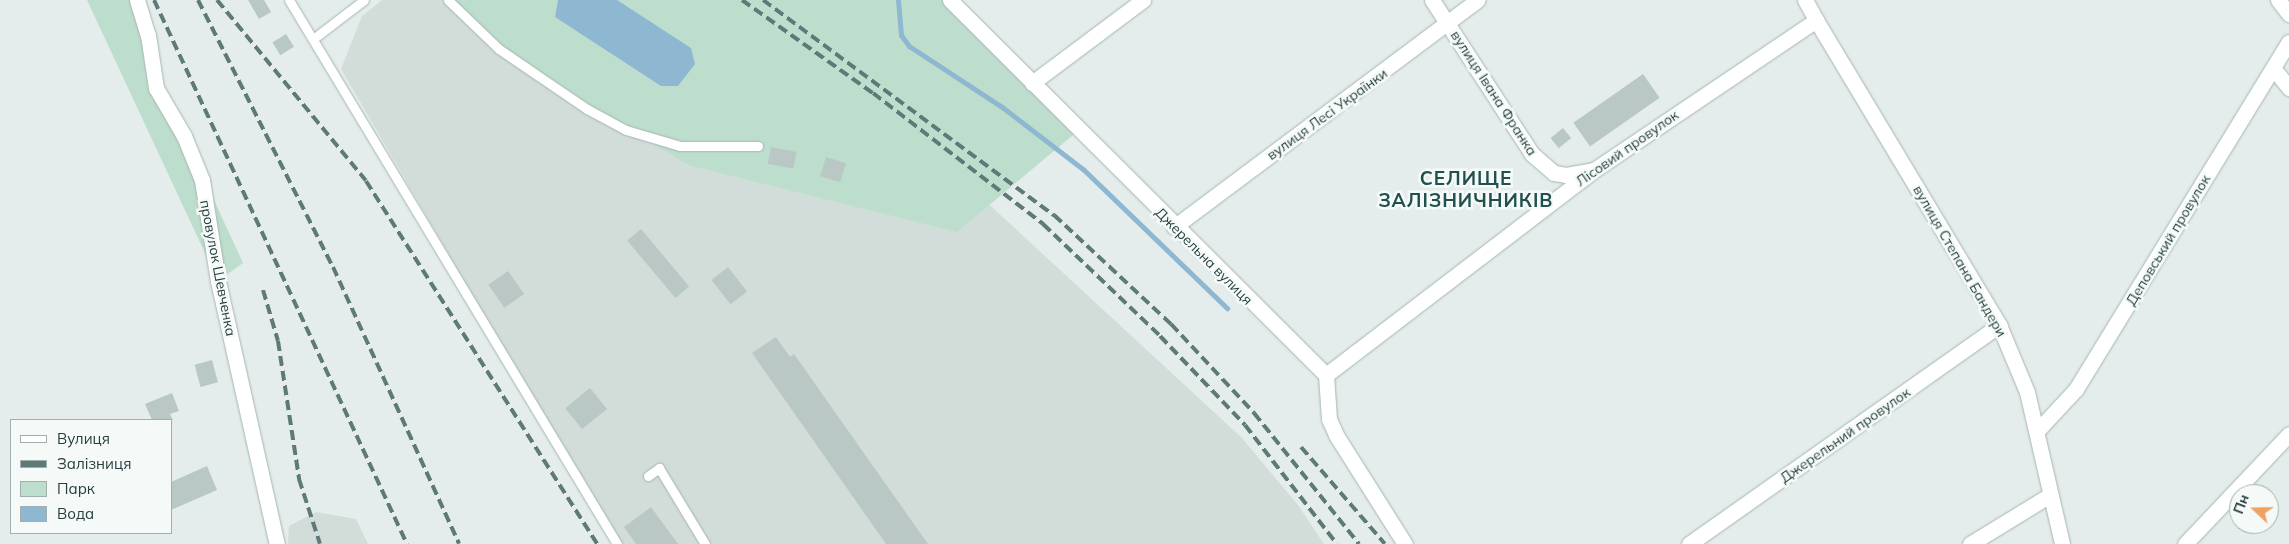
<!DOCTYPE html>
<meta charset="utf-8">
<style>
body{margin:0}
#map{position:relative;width:2289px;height:544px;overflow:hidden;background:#e4edeb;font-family:Mulish,sans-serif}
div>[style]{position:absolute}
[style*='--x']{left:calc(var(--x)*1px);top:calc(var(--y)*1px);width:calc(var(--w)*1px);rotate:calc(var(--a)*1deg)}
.built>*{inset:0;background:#d2ddda}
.green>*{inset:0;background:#bedecd}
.water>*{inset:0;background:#8eb8d1}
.stream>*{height:5px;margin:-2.5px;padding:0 2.5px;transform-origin:2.5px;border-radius:2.5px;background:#8eb8d1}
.building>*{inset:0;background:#b9c8c5;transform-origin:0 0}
.roads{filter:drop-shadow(0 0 1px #a7b5b3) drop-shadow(0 0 1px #a7b5b3)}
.service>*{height:9px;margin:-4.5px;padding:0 4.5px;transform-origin:4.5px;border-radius:4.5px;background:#fff}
.minor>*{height:15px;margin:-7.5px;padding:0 7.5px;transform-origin:7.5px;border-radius:7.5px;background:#fff}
.tertiary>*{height:15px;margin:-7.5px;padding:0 7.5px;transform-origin:7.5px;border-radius:7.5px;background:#fff}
.rail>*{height:4px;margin-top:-2px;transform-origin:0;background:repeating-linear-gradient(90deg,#5e7a78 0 10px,transparent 0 15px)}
span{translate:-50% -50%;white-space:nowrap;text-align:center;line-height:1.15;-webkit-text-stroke:5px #f5faf8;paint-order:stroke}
.street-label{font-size:14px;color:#243f3d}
.district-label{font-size:19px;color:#20514f;font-weight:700;letter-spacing:1px}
.legend{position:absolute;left:10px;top:419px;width:162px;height:115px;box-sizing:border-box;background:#f5faf8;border:1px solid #a1afad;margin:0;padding:6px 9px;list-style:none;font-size:15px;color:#243f3d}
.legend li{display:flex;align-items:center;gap:10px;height:25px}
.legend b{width:25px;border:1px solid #a1afad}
.north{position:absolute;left:2229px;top:484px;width:50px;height:50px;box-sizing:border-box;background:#f5faf8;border:1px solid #a1afad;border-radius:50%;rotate:291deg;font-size:14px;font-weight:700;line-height:20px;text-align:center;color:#243f3d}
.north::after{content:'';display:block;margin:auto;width:18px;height:22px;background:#efa161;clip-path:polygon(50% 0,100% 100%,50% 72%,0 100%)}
</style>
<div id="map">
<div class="built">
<div style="clip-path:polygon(382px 0,658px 0,980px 196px,1242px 438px,1298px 505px,1324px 544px,617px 544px,341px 69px,362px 16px)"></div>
<div style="clip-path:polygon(316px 512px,356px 519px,368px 544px,288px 544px,289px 526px)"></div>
</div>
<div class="green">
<div style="clip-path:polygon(87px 0,137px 0,149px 59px,243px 263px,218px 281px)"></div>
<div style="clip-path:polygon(448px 0,950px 0,1079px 130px,957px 232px,688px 165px,511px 57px)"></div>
</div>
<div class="water">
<div style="clip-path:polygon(558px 0,617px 0,691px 48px,695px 64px,678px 86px,661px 86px,555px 17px)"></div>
</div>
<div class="stream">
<div style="--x:898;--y:0;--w:35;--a:85"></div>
<div style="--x:901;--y:35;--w:14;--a:54"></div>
<div style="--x:909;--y:46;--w:111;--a:33.3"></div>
<div style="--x:1002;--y:107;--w:103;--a:37.5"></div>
<div style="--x:1084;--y:170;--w:199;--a:44"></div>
</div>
<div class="building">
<div style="clip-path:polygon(248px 0,264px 0,271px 12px,259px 19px)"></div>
<div style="left:286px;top:34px;width:15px;height:16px;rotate:58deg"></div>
<div style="left:1643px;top:74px;width:29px;height:85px;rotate:55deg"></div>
<div style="left:1563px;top:128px;width:13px;height:16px;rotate:51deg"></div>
<div style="left:771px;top:147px;width:26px;height:17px;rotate:11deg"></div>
<div style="left:826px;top:157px;width:21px;height:20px;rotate:17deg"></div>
<div style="left:641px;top:229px;width:75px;height:18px;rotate:50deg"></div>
<div style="left:728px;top:267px;width:31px;height:21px;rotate:52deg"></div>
<div style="left:508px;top:271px;width:28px;height:24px;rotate:55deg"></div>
<div style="clip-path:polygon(776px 337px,790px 357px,794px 354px,928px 544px,886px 544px,752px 353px)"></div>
<div style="left:212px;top:360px;width:23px;height:18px;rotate:75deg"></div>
<div style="left:590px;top:388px;width:27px;height:32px;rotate:51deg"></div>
<div style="clip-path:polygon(172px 393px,179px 411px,170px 414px,173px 420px,152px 420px,145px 404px)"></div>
<div style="clip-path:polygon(207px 466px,217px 490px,171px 510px,171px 482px)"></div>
<div style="clip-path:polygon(651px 507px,678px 544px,636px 544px,624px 527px)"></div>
</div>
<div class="roads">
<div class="service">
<div style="--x:289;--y:0;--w:635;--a:58.91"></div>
<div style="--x:448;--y:0;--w:71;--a:43.9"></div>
<div style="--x:499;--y:49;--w:107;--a:34.3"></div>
<div style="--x:587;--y:109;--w:44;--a:28.3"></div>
<div style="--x:626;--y:130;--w:56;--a:16.5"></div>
<div style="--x:680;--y:146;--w:78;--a:0"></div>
<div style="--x:313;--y:39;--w:64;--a:-37.4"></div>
<div style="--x:648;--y:476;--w:14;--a:-36"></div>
<div style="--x:659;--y:468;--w:89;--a:58.8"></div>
</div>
<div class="minor">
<div style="--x:137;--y:0;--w:37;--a:73"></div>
<div style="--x:148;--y:35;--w:54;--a:81.4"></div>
<div style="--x:156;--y:88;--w:56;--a:59.7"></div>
<div style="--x:184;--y:136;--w:48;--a:67.8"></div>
<div style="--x:202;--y:180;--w:102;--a:81"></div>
<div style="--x:218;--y:281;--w:270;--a:77.4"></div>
<div style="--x:950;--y:0;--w:531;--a:44.92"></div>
<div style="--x:1326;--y:375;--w:44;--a:86.1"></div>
<div style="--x:1329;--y:419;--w:17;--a:66"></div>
<div style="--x:1336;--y:435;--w:129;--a:57.7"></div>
<div style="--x:1805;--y:0;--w:23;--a:61"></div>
<div style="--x:2278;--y:0;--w:18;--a:52"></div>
<div style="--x:2273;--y:68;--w:26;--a:51"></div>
<div style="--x:1032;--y:83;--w:139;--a:-36.8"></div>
<div style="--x:1174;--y:227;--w:379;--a:-36.8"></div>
<div style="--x:1326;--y:375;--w:337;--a:-37.4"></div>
<div style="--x:2037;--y:431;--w:57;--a:-47.1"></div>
<div style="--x:2076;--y:389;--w:407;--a:-58.5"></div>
<div style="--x:1689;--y:544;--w:380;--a:-35.2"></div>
<div style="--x:1970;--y:544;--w:94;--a:-31.5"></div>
<div style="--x:2185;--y:544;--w:151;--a:-46.6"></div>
</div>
<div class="tertiary">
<div style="--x:1432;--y:0;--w:184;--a:57"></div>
<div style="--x:1532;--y:154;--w:29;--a:41"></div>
<div style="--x:1554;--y:173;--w:12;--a:9"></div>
<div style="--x:1566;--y:175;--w:28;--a:-10"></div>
<div style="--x:1594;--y:170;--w:268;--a:-34"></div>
<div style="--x:1816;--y:20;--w:356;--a:59"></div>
<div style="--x:1999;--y:325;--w:73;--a:67.3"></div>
<div style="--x:2027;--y:392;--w:156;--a:77"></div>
</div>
</div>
<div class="rail">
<div style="--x:154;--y:0;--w:600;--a:65.06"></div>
<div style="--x:198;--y:0;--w:299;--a:63.2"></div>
<div style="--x:333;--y:267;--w:304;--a:65.5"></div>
<div style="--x:217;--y:0;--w:234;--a:50.5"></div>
<div style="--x:366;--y:181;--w:430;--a:57.5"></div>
<div style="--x:742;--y:0;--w:161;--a:35.4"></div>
<div style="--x:873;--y:93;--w:215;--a:37.6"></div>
<div style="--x:1043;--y:224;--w:162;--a:43.7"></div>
<div style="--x:1160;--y:336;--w:123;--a:46.3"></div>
<div style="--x:1245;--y:425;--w:150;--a:52.3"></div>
<div style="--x:763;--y:0;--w:362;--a:36.5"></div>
<div style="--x:1054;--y:215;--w:160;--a:43"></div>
<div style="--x:1171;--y:324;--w:122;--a:47"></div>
<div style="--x:1254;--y:413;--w:168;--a:51.3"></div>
<div style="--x:263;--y:290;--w:53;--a:73.6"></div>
<div style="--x:278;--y:341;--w:140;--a:81.3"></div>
<div style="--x:299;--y:479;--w:68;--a:72.1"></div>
<div style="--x:1301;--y:447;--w:128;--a:49.1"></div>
</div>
<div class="street-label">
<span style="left:1494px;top:93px;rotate:57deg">вулиця Івана Франка</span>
<span style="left:1327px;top:114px;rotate:-36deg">вулиця Лесі Українки</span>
<span style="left:1627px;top:148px;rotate:-35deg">Лісовий провулок</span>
<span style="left:2168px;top:240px;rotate:-59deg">Деповський провулок</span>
<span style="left:1204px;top:256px;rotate:45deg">Джерельна вулиця</span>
<span style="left:1960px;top:261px;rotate:60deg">вулиця Степана Бандери</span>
<span style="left:218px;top:268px;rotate:79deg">провулок Шевченка</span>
<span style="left:1845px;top:435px;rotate:-35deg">Джерельний провулок</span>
</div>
<div class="district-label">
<span style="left:1466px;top:190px">СЕЛИЩЕ<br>ЗАЛІЗНИЧНИКІВ</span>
</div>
<ul class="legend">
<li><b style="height:6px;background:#fff"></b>Вулиця</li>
<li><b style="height:6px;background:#5e7a78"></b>Залізниця</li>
<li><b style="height:14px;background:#bedecd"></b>Парк</li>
<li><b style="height:14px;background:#8eb8d1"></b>Вода</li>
</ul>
<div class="north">Пн</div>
</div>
